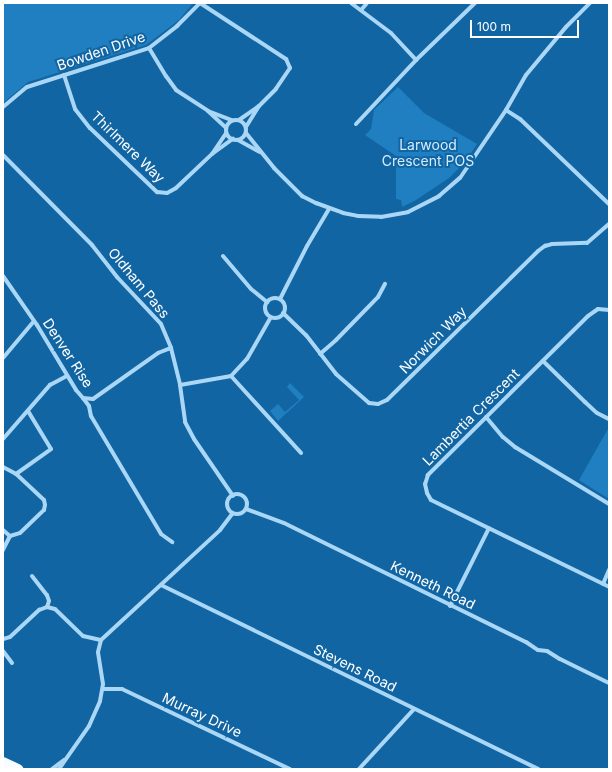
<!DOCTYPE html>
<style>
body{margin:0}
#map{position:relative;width:612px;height:772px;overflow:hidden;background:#1165a3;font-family:Inter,sans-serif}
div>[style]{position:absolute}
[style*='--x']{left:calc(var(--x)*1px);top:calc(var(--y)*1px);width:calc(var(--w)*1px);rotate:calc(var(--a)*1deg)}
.green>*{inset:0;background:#207fc0}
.minor>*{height:4px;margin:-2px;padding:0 2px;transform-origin:2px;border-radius:2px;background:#abd7f6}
.minor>.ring{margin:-2px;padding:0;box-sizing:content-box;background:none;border:4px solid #abd7f6;border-radius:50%}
.primary>*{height:10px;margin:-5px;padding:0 5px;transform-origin:5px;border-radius:5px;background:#fafdff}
span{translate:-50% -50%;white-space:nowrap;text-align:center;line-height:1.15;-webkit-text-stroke:4px #1165a3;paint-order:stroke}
.street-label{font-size:14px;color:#fff}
.park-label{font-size:14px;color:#d4edfe}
.frame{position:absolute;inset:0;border:4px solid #fff;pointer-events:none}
.scale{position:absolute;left:470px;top:20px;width:109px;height:18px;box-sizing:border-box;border:2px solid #fff;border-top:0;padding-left:5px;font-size:12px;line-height:14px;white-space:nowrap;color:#fff;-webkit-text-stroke:3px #1165a3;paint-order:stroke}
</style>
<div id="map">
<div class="green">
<div style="clip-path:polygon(3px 3px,193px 3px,179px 20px,146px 45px,28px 82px,3px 103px)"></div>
<div style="clip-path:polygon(398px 87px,424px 113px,477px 144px,465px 162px,449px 178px,416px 200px,402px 207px,401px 200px,396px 199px,396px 156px,365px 135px,371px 129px,374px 110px)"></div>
<div style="clip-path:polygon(290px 383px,304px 397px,278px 421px,270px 411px,278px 404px,285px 412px,299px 400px,287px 387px)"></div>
<div style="clip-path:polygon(609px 427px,609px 499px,579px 480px)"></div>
</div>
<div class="minor">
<div style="--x:200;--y:3;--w:103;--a:33.1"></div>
<div style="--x:286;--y:59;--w:10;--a:66"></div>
<div style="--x:290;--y:68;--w:25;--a:124"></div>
<div style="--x:276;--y:89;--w:24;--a:135"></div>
<div style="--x:259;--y:106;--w:25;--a:122"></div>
<div style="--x:351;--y:3;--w:50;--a:36.9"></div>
<div style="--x:391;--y:33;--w:37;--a:47"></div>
<div style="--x:361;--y:10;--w:9;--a:-49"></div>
<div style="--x:149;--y:48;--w:33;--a:59"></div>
<div style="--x:166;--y:76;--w:17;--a:54"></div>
<div style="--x:176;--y:90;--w:38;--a:33"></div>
<div style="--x:208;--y:111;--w:26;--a:21"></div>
<div style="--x:64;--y:75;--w:36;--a:72"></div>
<div style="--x:75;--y:109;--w:24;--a:52"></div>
<div style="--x:90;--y:128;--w:93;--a:43.7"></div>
<div style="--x:157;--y:192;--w:10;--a:6"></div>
<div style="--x:167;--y:193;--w:10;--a:-29"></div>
<div style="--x:176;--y:188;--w:50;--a:-43.4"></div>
<div style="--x:212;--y:154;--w:26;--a:-36"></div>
<div style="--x:3;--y:107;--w:31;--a:-40"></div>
<div style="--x:27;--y:87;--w:128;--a:-17.7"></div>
<div style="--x:149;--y:48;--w:36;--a:-38"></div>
<div style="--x:177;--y:26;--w:33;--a:-45"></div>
<div style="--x:506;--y:110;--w:17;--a:33"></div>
<div style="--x:520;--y:119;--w:123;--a:43.7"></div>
<div style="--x:208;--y:111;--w:25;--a:43"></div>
<div class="ring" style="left:226px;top:120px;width:16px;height:16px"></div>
<div style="--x:239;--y:120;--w:24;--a:-35"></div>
<div style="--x:356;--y:124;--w:88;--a:-46.8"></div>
<div style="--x:416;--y:60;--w:82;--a:-44"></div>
<div style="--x:246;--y:133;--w:45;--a:51.3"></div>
<div style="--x:274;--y:168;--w:40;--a:45"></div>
<div style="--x:302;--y:196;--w:16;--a:27"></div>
<div style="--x:316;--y:203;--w:29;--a:20"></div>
<div style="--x:343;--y:213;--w:15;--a:11"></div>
<div style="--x:358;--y:216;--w:23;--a:2"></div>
<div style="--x:381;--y:217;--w:27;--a:-10"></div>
<div style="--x:408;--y:212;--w:35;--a:-27"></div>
<div style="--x:439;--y:196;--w:28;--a:-41"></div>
<div style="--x:460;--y:178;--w:82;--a:-55.9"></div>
<div style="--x:506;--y:110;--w:40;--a:-60.3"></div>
<div style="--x:526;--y:75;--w:62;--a:-50.2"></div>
<div style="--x:566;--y:27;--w:34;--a:-45"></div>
<div style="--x:238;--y:140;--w:25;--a:29"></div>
<div style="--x:212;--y:154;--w:25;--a:-56"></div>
<div style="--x:3;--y:155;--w:127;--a:45.3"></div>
<div style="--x:92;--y:245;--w:41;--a:52"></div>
<div style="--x:117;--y:277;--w:64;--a:46.9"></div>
<div style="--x:161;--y:324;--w:26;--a:67"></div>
<div style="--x:171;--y:348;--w:38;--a:76"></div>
<div style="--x:180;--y:385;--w:37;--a:82"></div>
<div style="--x:185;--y:422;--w:19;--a:62"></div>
<div style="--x:194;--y:439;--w:69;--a:55.6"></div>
<div style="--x:223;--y:256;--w:43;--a:49.7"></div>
<div style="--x:251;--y:289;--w:21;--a:39"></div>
<div style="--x:3;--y:276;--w:60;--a:55.2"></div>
<div style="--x:37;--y:325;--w:76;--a:59"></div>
<div style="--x:76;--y:390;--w:11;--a:49"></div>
<div style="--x:83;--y:398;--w:10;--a:6"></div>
<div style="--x:93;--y:399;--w:80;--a:-35.3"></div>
<div style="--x:158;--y:353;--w:14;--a:-21"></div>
<div class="ring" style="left:265px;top:298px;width:16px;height:16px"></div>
<div style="--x:280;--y:299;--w:59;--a:-63"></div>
<div style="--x:307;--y:246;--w:43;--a:-59.3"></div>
<div style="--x:609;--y:310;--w:11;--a:-175"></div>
<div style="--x:598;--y:309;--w:12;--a:145"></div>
<div style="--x:588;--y:316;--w:226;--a:135.2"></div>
<div style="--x:428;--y:475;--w:9;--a:108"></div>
<div style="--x:425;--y:484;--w:9;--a:77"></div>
<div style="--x:427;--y:493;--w:8;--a:60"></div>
<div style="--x:431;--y:500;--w:198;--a:26"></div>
<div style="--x:283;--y:313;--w:32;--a:44"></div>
<div style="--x:306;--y:335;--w:49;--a:52.4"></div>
<div style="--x:336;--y:374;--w:44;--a:41.3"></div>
<div style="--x:369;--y:403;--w:9;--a:6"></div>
<div style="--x:378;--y:404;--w:10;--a:-24"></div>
<div style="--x:387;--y:400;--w:212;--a:-44.6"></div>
<div style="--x:538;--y:251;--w:9;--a:-36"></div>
<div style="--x:545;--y:246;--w:7;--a:-16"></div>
<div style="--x:552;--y:244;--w:35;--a:-2"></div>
<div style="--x:587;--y:243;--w:29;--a:-41"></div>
<div style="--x:320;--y:354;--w:21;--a:-41"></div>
<div style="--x:336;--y:340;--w:60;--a:-45.7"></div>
<div style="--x:378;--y:297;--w:15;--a:-62"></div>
<div style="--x:3;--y:358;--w:48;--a:-50"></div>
<div style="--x:543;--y:361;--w:59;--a:44.3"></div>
<div style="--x:585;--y:402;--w:16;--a:43"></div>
<div style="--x:597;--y:413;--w:13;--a:27"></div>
<div style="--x:231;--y:376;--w:104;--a:47.7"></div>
<div style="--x:180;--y:385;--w:52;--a:-10"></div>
<div style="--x:231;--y:376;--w:23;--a:-47"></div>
<div style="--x:247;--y:359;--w:48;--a:-60.3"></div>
<div style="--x:83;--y:398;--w:10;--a:53"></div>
<div style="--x:89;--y:406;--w:10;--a:79"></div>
<div style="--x:91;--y:416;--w:137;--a:59.3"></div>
<div style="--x:161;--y:534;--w:14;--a:36"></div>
<div style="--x:486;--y:417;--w:26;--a:50"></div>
<div style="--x:503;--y:437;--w:16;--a:40"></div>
<div style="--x:515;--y:447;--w:110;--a:31.2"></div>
<div style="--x:3;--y:439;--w:72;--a:-49"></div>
<div style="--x:50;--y:385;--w:19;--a:-28"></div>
<div style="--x:3;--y:467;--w:15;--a:28"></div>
<div class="ring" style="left:227px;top:494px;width:16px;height:16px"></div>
<div style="--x:246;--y:509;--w:40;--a:20.2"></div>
<div style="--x:284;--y:523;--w:270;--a:26.2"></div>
<div style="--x:526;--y:642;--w:14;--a:34"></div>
<div style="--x:538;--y:650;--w:9;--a:6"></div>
<div style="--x:547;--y:651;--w:15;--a:32"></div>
<div style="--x:560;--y:659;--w:55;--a:26.1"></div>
<div style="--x:3;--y:530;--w:9;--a:41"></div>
<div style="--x:10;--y:536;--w:16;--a:117"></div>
<div style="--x:10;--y:536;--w:10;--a:-17"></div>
<div style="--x:20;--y:533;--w:33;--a:-44"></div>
<div style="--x:44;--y:510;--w:5;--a:-79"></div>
<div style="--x:45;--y:505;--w:5;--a:-101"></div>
<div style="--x:44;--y:500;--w:38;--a:-137"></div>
<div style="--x:16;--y:474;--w:43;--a:-35.5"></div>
<div style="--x:51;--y:449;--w:44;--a:-121.2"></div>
<div style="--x:32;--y:576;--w:24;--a:52"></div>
<div style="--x:47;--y:595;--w:6;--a:72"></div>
<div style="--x:49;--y:601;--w:6;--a:108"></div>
<div style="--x:603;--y:584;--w:15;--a:-67"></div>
<div style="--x:161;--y:585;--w:420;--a:26"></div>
<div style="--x:450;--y:606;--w:87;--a:-63.4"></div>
<div style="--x:3;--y:639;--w:7;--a:-16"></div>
<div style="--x:10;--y:637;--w:40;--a:-43"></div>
<div style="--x:39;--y:610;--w:9;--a:-21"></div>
<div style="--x:47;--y:607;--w:8;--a:14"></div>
<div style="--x:55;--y:609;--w:39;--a:44"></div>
<div style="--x:83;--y:636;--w:18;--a:13"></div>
<div style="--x:3;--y:651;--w:15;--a:53"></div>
<div style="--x:103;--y:689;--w:19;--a:0"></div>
<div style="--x:122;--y:689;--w:186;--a:25.5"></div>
<div style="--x:52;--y:769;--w:15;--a:-37"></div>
<div style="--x:59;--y:769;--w:52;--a:-55.1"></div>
<div style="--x:89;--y:726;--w:27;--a:-66"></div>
<div style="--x:100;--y:701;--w:17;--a:-80"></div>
<div style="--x:103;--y:684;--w:32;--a:-99"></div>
<div style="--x:98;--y:652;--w:12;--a:-76"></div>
<div style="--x:101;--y:640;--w:162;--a:-42.7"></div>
<div style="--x:220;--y:530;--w:21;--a:-53"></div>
<div style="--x:359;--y:769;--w:81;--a:-47.5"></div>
</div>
<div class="primary">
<div style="--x:3;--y:762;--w:17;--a:25"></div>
</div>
<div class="street-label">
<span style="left:101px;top:51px;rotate:-19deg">Bowden Drive</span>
<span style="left:128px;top:147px;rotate:44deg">Thirlmere Way</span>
<span style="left:139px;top:283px;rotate:50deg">Oldham Pass</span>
<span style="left:433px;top:340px;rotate:-45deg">Norwich Way</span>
<span style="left:68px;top:353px;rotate:57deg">Denver Rise</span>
<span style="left:471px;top:417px;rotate:-45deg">Lambertia Crescent</span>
<span style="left:433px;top:585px;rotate:26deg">Kenneth Road</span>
<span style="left:355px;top:668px;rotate:26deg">Stevens Road</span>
<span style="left:202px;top:715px;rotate:25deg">Murray Drive</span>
</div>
<div class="park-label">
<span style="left:428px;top:153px">Larwood<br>Crescent POS</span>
</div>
<div class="frame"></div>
<div class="scale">100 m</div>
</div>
